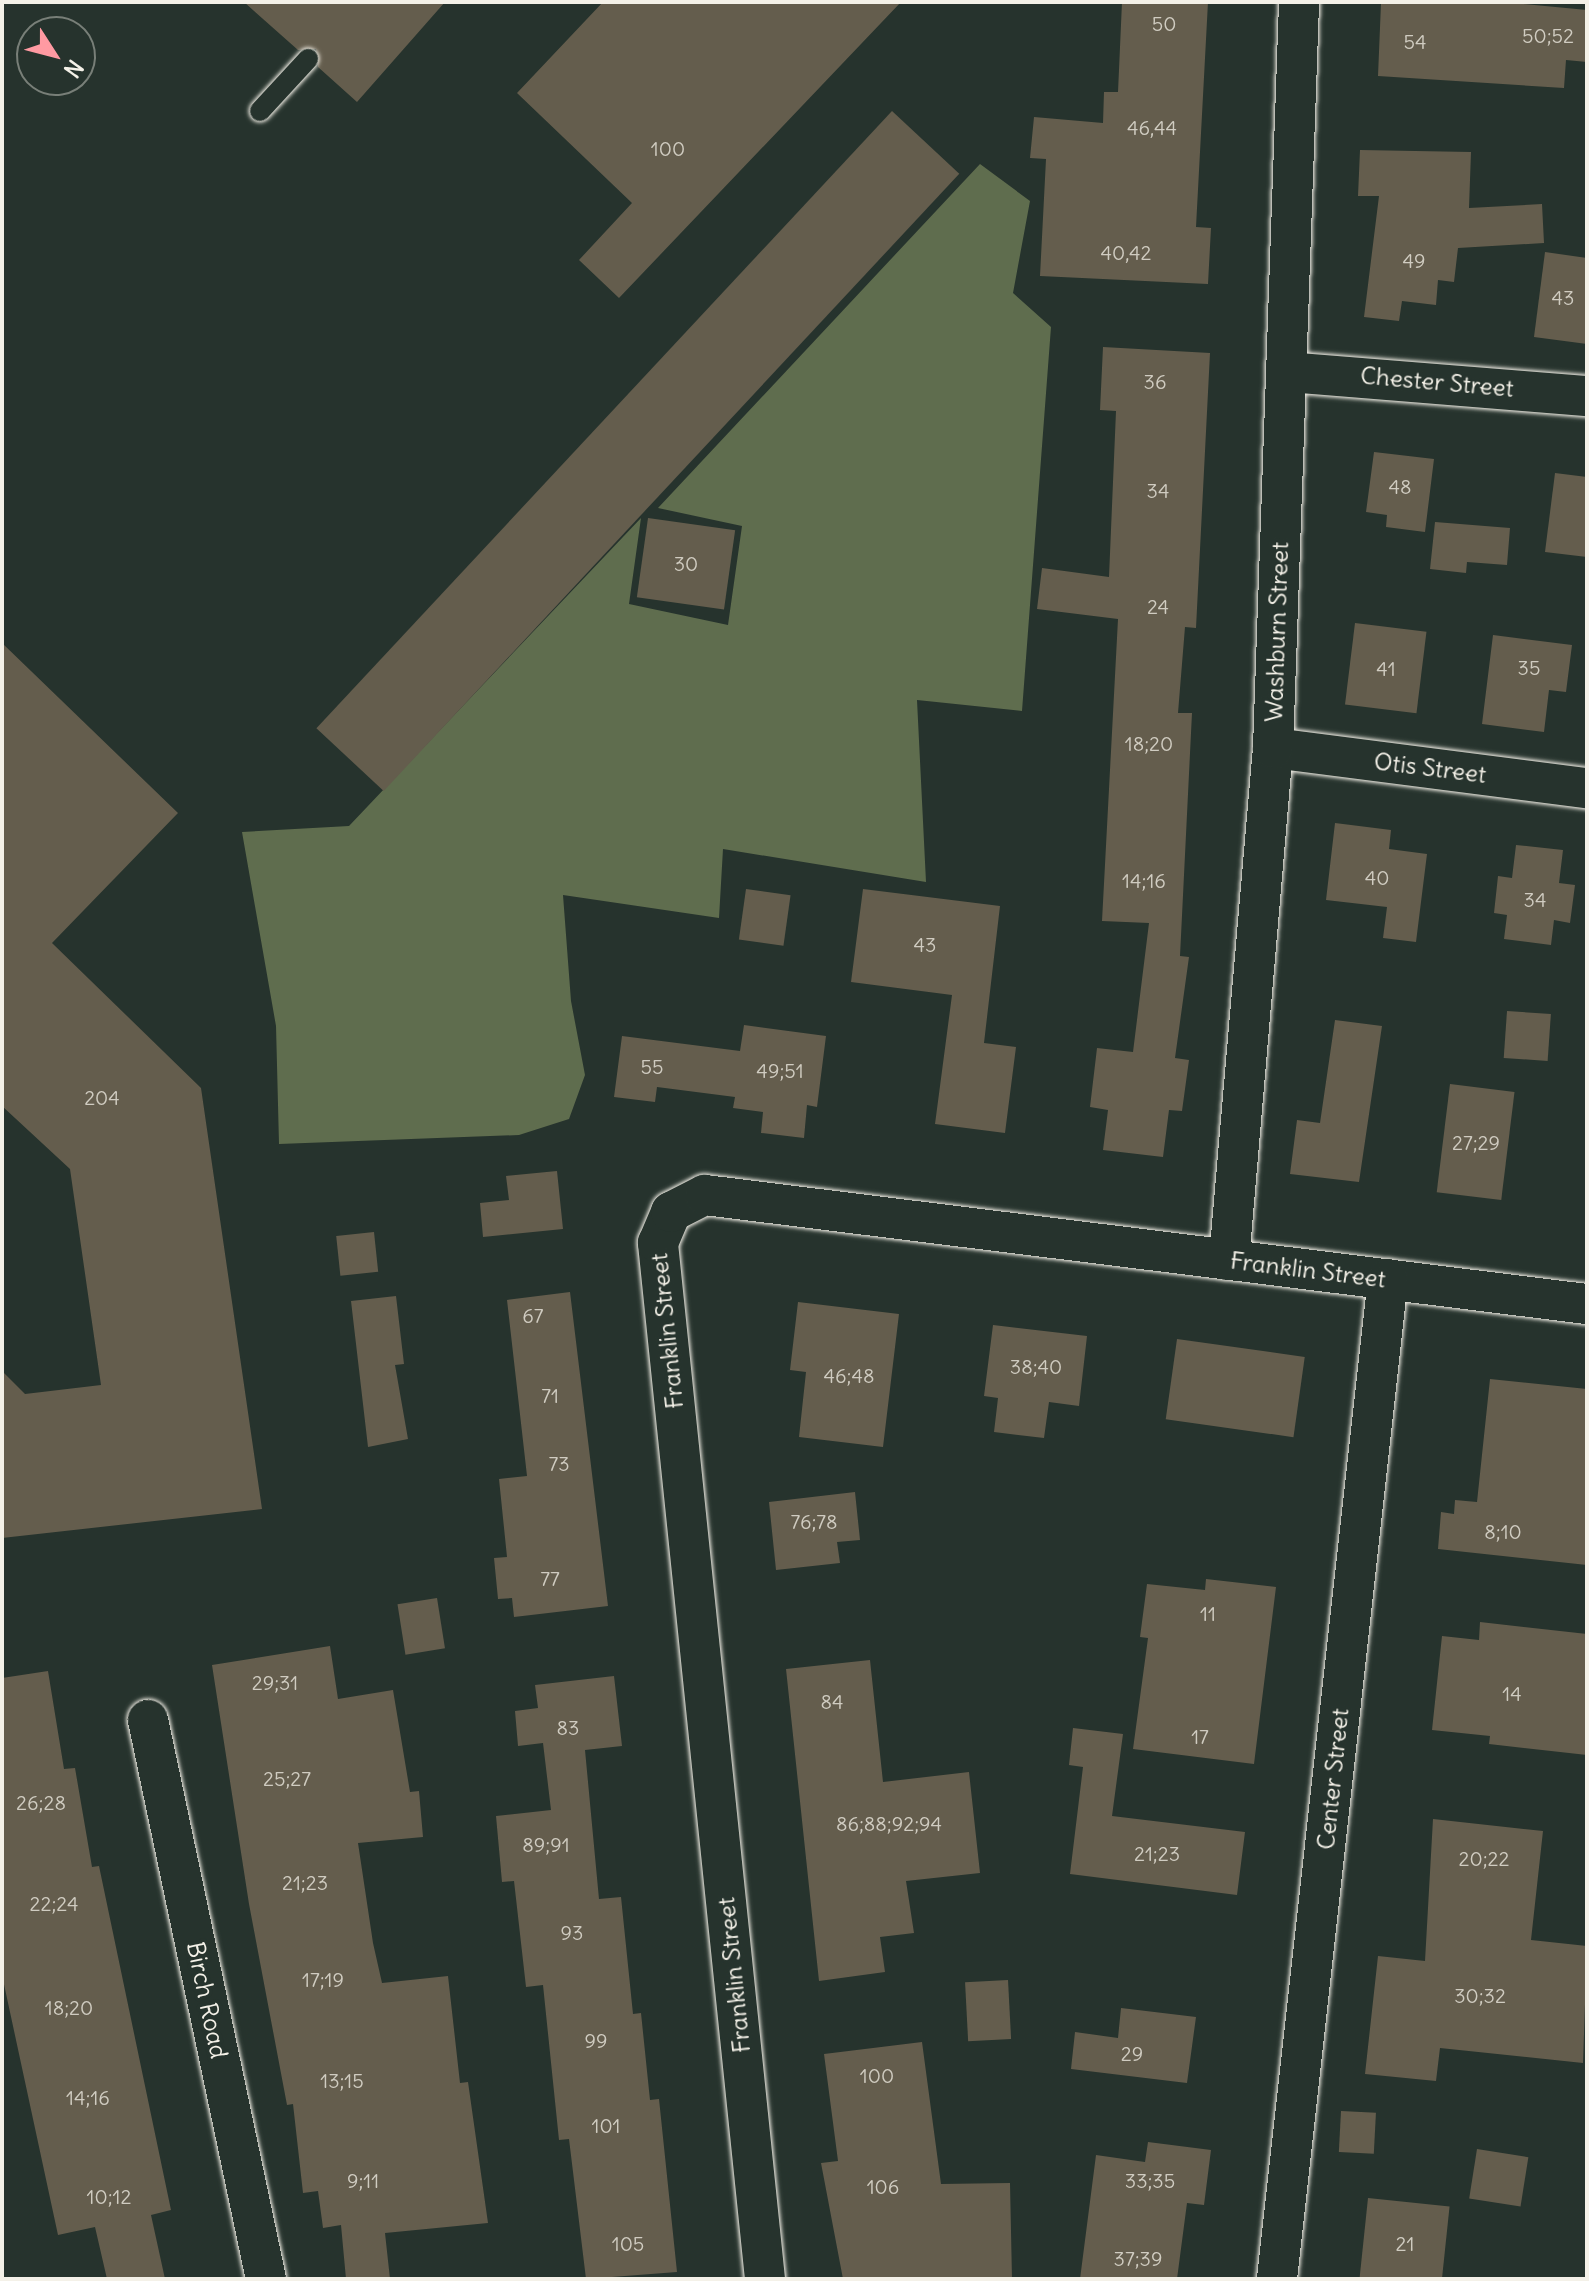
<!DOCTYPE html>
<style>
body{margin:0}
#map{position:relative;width:1589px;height:2281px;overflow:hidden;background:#26332d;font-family:Delius,sans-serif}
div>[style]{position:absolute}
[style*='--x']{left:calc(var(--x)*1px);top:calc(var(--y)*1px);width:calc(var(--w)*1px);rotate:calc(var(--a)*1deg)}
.green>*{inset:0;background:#5f6d4e}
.building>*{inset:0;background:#645d4d;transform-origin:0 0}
.roads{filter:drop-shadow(0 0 2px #f4f1e8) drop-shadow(0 0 2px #f4f1e8)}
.service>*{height:20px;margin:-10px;padding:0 10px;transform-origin:10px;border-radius:10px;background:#26332d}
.minor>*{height:40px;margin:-20px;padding:0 20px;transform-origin:20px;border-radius:20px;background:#26332d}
span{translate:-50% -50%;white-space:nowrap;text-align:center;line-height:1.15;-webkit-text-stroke:7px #26332d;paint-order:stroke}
.number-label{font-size:20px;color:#d0ccc1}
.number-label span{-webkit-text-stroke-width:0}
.street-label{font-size:24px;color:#f4f1e8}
.frame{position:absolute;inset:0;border:4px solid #f4f1e8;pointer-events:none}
.north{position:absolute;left:16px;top:16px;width:80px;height:80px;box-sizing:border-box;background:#26332d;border:2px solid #787f78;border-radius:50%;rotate:126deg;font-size:22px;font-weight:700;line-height:32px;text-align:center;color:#f4f1e8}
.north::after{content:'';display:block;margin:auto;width:28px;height:36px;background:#ff9aa2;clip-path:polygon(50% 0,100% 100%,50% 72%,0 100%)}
</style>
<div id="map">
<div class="green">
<div style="clip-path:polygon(980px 164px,1030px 201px,1013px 293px,1051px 327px,1022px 711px,917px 700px,926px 882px,723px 849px,719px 918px,563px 895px,571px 1001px,585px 1075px,569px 1119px,519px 1135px,279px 1144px,276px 1026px,242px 832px,349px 826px,641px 518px,629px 604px,728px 625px,742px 526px,658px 508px)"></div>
</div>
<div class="building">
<div style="clip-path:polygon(244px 2px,445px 2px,357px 102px,318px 67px,316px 49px,298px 50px)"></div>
<div style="clip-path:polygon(603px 2px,901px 2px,619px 298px,579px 260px,632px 203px,517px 93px)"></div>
<div style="clip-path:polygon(1122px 2px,1208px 2px,1196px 227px,1211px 228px,1208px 284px,1040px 276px,1046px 159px,1030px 158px,1034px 117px,1103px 123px,1104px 92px,1118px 92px)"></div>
<div style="clip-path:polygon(1381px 3px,1512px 3px,1587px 10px,1587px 62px,1566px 60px,1564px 88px,1378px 76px)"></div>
<div style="left:892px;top:111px;width:92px;height:844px;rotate:43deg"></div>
<div style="clip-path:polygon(1360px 150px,1471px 152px,1469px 208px,1542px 204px,1544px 243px,1458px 248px,1454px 282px,1438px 280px,1436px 305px,1402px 301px,1399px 321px,1364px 317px,1379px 196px,1358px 196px)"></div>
<div style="clip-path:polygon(1545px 252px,1587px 258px,1587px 344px,1534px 337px)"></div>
<div style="clip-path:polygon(1103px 347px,1210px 353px,1196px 628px,1185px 627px,1178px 713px,1192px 713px,1180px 956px,1189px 957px,1175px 1058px,1189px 1060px,1182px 1111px,1169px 1110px,1163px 1157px,1103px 1150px,1108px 1110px,1090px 1107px,1097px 1048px,1133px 1052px,1149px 923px,1102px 921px,1118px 619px,1037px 609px,1042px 568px,1109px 577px,1116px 411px,1100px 410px)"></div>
<div style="clip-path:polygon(1374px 452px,1434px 459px,1425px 532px,1386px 527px,1387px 515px,1366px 512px)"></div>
<div style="clip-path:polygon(1555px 473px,1587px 477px,1587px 557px,1545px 552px)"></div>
<div style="left:648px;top:518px;width:88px;height:80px;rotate:8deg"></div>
<div style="clip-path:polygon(1435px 522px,1510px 528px,1507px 565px,1467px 562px,1466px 573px,1430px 569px)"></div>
<div style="left:1355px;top:623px;width:72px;height:82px;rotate:7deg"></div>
<div style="clip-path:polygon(1493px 635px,1572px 645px,1566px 692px,1549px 690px,1544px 732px,1482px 724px)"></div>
<div style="clip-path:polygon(2px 643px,178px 813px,52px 943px,201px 1088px,262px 1509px,2px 1538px,2px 1371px,25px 1394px,101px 1385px,70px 1169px,2px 1106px)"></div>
<div style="clip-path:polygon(1335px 823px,1391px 830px,1389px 849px,1427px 854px,1416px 942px,1383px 938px,1387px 907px,1326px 900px)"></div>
<div style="clip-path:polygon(1516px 845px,1563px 850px,1559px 883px,1575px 885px,1570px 923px,1554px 920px,1551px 945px,1504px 939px,1507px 915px,1494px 913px,1498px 876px,1512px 878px)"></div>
<div style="left:746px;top:889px;width:45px;height:51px;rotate:8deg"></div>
<div style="clip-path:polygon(863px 889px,1000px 906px,984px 1043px,1016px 1047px,1005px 1133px,935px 1124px,952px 995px,851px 982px)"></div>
<div style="left:1507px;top:1011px;width:44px;height:47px;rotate:4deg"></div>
<div style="clip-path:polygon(1335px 1020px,1382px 1026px,1359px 1182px,1290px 1174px,1297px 1120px,1320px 1123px)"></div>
<div style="clip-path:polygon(744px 1025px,826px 1036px,817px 1107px,807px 1105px,804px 1138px,761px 1133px,763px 1112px,733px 1108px,735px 1097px,657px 1087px,655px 1102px,614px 1097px,622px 1036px,740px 1051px)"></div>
<div style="left:1450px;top:1084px;width:65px;height:109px;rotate:7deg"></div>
<div style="clip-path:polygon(557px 1171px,563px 1229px,483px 1237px,480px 1203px,509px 1200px,506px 1176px)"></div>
<div style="left:374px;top:1232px;width:40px;height:38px;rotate:84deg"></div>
<div style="clip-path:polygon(570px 1292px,608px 1606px,514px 1617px,512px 1598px,498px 1599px,494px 1558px,507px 1557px,499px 1479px,527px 1476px,507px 1300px)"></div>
<div style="clip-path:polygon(396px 1296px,404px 1364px,395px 1365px,408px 1439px,368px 1447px,351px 1301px)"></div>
<div style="clip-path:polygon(798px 1302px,899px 1314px,883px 1447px,799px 1437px,806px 1372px,790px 1370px)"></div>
<div style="clip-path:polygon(993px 1325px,1087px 1336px,1079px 1406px,1049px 1402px,1044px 1438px,994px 1432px,998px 1398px,984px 1396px)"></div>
<div style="left:1177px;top:1339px;width:129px;height:81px;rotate:8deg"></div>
<div style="clip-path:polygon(1490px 1379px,1587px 1389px,1587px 1565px,1438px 1549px,1441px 1512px,1454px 1514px,1455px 1500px,1477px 1502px)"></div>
<div style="clip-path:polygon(855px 1492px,860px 1540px,837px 1542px,840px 1563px,776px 1570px,769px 1502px)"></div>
<div style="clip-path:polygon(1206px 1579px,1276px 1587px,1254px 1764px,1133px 1749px,1148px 1638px,1140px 1637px,1147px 1584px,1205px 1590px)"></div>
<div style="left:437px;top:1598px;width:51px;height:40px;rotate:81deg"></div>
<div style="clip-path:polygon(1480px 1622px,1587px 1634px,1587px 1755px,1489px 1744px,1490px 1736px,1432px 1730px,1442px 1636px,1479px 1640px)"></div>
<div style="clip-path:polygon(330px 1646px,338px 1699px,393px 1690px,410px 1792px,419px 1791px,423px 1837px,358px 1843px,373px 1943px,382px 1983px,448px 1976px,460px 2083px,468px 2082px,488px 2223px,385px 2233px,390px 2279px,346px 2279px,341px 2225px,323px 2228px,318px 2191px,303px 2193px,293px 2104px,287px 2105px,249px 1904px,212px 1665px)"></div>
<div style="clip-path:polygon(870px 1660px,883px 1782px,969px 1772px,980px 1873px,906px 1881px,914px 1933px,880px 1937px,885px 1972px,819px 1981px,786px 1669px)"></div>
<div style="clip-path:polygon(48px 1671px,64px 1769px,75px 1768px,92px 1867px,99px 1866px,171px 2210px,151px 2215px,165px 2279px,107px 2279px,95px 2227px,58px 2235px,2px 1975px,2px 1678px)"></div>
<div style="clip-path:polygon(614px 1676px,622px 1746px,585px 1750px,599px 1899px,621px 1897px,633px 2014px,641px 2013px,650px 2100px,659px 2099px,677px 2272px,586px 2279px,569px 2139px,559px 2140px,543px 1985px,526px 1987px,514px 1881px,502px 1882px,496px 1816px,551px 1810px,543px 1743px,518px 1746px,515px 1711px,538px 1708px,535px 1685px)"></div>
<div style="clip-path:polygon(1073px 1728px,1123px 1734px,1112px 1816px,1245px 1832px,1237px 1895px,1070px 1874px,1083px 1767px,1069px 1765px)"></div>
<div style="clip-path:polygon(1433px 1819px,1543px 1831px,1531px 1940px,1587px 1946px,1583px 2063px,1440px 2048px,1436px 2081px,1365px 2074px,1378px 1956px,1425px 1961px)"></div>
<div style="left:1008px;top:1980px;width:59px;height:43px;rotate:87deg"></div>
<div style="clip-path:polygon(1121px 2008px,1196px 2017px,1187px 2083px,1071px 2069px,1075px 2032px,1118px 2038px)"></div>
<div style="clip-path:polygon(922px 2042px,941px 2184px,1010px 2183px,1012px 2279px,843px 2279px,821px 2163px,838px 2161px,824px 2054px)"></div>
<div style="left:1341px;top:2111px;width:35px;height:41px;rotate:3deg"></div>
<div style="clip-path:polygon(1148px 2142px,1211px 2150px,1204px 2205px,1187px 2203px,1177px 2279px,1080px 2279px,1096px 2155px,1145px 2162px)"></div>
<div style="left:1477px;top:2149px;width:52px;height:50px;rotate:9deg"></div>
<div style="left:1368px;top:2198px;width:82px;height:81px;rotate:6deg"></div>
</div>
<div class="roads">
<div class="service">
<div style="--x:260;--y:111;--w:71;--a:-47.3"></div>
</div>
<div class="minor">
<div style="--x:1287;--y:372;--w:301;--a:4.6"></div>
<div style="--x:1273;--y:748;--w:317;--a:7.3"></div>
<div style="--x:1229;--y:1260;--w:514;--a:-85.09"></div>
<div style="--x:1273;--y:748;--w:746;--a:-88"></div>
<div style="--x:148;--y:1720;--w:571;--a:78.08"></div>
<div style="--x:765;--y:2279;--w:1042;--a:-95.9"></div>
<div style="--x:658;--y:1243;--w:34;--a:-67"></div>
<div style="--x:671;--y:1212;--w:38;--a:-27"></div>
<div style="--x:705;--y:1195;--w:889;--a:7.05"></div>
<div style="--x:1277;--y:2279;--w:1006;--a:-83.67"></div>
</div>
</div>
<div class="number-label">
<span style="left:1164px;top:23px">50</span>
<span style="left:1548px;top:35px">50;52</span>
<span style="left:1415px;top:41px">54</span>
<span style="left:1152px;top:127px">46,44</span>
<span style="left:668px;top:148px">100</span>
<span style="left:1126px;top:252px">40,42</span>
<span style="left:1414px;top:260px">49</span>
<span style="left:1563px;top:297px">43</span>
<span style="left:1155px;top:381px">36</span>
<span style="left:1400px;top:486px">48</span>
<span style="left:1158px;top:490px">34</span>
<span style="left:686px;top:563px">30</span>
<span style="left:1158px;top:606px">24</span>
<span style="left:1529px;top:667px">35</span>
<span style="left:1386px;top:668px">41</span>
<span style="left:1149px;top:743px">18;20</span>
<span style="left:1377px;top:877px">40</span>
<span style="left:1144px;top:880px">14;16</span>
<span style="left:1535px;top:899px">34</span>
<span style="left:925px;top:944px">43</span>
<span style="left:652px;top:1066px">55</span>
<span style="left:780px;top:1070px">49;51</span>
<span style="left:102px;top:1097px">204</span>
<span style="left:1476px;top:1142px">27;29</span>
<span style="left:533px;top:1315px">67</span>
<span style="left:1036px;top:1366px">38;40</span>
<span style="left:849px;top:1375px">46;48</span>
<span style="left:550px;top:1395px">71</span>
<span style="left:559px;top:1463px">73</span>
<span style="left:814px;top:1521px">76;78</span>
<span style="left:1503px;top:1531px">8;10</span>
<span style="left:550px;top:1578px">77</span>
<span style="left:1208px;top:1613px">11</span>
<span style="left:275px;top:1682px">29;31</span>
<span style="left:1512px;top:1693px">14</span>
<span style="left:832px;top:1701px">84</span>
<span style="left:568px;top:1727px">83</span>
<span style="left:1200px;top:1736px">17</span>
<span style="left:287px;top:1778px">25;27</span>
<span style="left:41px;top:1802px">26;28</span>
<span style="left:889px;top:1823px">86;88;92;94</span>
<span style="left:546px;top:1844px">89;91</span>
<span style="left:1157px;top:1853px">21;23</span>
<span style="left:1484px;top:1858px">20;22</span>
<span style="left:305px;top:1882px">21;23</span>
<span style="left:54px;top:1903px">22;24</span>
<span style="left:572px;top:1932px">93</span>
<span style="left:323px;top:1979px">17;19</span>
<span style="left:1480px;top:1995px">30;32</span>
<span style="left:69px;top:2007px">18;20</span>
<span style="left:596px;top:2040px">99</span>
<span style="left:1132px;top:2053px">29</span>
<span style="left:877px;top:2075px">100</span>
<span style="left:342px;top:2080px">13;15</span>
<span style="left:88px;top:2097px">14;16</span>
<span style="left:606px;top:2125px">101</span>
<span style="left:363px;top:2180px">9;11</span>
<span style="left:1150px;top:2180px">33;35</span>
<span style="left:883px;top:2186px">106</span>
<span style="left:109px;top:2196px">10;12</span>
<span style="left:628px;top:2243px">105</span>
<span style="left:1405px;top:2243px">21</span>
<span style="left:1138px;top:2258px">37;39</span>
</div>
<div class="street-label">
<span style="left:1437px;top:382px;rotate:5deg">Chester Street</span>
<span style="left:1277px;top:632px;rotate:-88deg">Washburn Street</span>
<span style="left:1430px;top:768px;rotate:7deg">Otis Street</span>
<span style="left:1308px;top:1270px;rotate:7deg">Franklin Street</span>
<span style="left:667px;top:1331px;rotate:-96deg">Franklin Street</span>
<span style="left:1333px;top:1779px;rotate:-84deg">Center Street</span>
<span style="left:734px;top:1975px;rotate:-96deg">Franklin Street</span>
<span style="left:207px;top:2000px;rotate:78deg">Birch Road</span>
</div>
<div class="frame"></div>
<div class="north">N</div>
</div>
